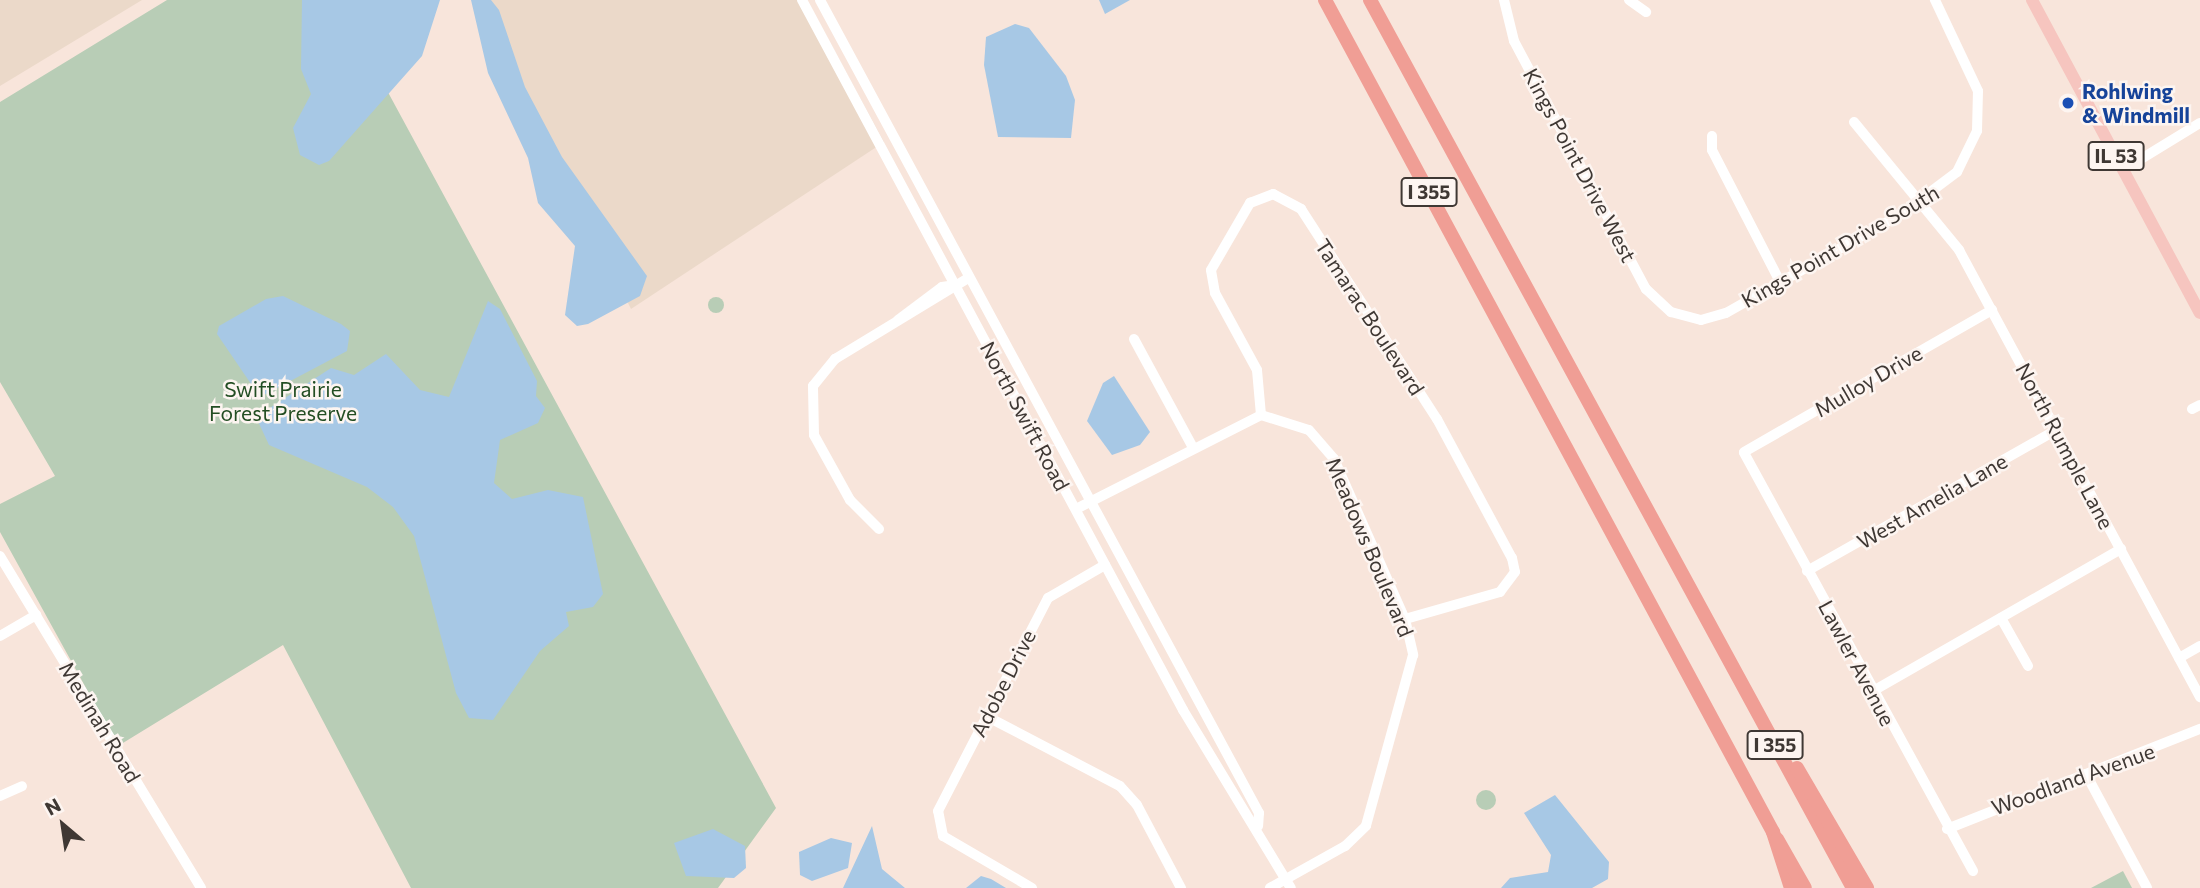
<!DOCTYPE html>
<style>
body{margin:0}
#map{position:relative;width:2200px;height:888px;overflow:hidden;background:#f8e5db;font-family:Commissioner,sans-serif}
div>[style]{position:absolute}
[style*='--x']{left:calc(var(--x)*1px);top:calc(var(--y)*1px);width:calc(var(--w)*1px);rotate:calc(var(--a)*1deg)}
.industrial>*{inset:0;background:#ebd9c9}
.green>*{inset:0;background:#b8cdb6}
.round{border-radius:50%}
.water>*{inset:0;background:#a7c8e5}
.minor>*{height:10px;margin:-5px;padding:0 5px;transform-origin:5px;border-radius:5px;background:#fff}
.major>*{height:12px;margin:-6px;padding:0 6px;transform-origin:6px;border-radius:6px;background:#f6c5bf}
.highway>*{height:14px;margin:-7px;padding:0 7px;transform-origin:7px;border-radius:7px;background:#f09e95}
.dots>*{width:19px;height:19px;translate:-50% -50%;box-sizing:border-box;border:4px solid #fdf5f1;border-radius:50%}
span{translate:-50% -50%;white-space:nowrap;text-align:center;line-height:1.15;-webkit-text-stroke:5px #fdf5f1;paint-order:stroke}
.shield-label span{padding:2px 5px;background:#fdf5f1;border:2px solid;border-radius:5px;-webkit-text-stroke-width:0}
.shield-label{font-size:19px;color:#3f3834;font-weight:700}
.transit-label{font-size:21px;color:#164399;font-weight:700}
.left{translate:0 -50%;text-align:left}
.street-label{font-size:21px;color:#3f3834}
.park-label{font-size:21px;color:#234e23}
.north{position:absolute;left:28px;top:790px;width:70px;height:70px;-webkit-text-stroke:5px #fdf5f1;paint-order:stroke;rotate:331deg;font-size:19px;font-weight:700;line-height:28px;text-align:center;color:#3f3834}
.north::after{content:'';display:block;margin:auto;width:24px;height:32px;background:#3f3834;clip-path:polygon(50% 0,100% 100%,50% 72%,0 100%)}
</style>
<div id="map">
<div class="industrial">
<div style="clip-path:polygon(0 0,142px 0,0 86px)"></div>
<div style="clip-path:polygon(478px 0,807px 0,884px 142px,631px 309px)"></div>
</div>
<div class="green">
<div style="clip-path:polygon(167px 0,338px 0,776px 808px,718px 888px,411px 888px,283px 645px,118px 746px,0 532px,0 504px,55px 476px,0 382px,0 102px)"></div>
<div class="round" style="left:708px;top:297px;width:16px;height:16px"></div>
<div class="round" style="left:1476px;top:790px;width:20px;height:20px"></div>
<div style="clip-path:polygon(2123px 871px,2132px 888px,2091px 888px)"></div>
</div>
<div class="water">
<div style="clip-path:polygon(302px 0,440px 0,422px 56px,329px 161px,319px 165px,300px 155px,293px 128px,311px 94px,301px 69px)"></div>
<div style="clip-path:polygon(471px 0,491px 0,499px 10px,525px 87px,562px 157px,647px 276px,640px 296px,588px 324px,577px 326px,565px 315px,575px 246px,538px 203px,528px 158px,488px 73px)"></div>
<div style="clip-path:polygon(1099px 0,1130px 0,1105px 14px)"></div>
<div style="clip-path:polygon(1015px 24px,1029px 28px,1066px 76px,1075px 100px,1071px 138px,998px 137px,984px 65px,986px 37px)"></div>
<div style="clip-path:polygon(283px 296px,341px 324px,350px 331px,347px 351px,260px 397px,217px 334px,219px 326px,266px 299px)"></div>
<div style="clip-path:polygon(488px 301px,500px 309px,537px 381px,536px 396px,545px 408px,538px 423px,500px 440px,494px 483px,512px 499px,548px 490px,583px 497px,603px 594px,593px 607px,566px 612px,569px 626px,540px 651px,493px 720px,469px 718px,456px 693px,414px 536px,393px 507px,367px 487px,269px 445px,256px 417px,331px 368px,354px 375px,386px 354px,420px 390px,449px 397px)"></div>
<div style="clip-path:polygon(1114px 376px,1150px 432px,1140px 445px,1112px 455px,1087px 421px,1103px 383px)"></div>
<div style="clip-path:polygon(1555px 795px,1609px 862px,1608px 879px,1592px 888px,1501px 888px,1510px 878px,1548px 872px,1551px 855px,1524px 813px)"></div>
<div style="clip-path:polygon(872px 826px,882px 869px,905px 888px,843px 888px)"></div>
<div style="clip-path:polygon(713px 829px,745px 846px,746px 868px,734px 878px,686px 876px,674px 843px)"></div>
<div style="clip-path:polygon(831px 838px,852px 843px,848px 868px,812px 881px,800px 875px,799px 852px)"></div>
<div style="clip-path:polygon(981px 876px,991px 879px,1006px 888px,966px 888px)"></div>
</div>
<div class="minor">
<div style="--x:802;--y:0;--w:806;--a:61.78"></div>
<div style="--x:1183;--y:710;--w:208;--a:58.8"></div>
<div style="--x:820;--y:0;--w:924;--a:61.63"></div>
<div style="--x:1259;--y:813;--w:13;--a:94"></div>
<div style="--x:1504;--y:0;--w:42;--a:76.3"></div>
<div style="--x:1514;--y:41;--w:281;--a:62"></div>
<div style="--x:1646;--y:289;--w:34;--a:43"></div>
<div style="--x:1671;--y:312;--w:31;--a:15"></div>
<div style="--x:1701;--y:320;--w:26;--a:-16"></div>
<div style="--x:1726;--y:313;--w:201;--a:-29.5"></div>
<div style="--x:1901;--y:214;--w:70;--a:-36.9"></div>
<div style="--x:1957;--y:172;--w:46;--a:-64"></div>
<div style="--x:1977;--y:131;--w:40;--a:-88.6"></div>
<div style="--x:1978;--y:91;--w:101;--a:-115.3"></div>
<div style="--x:1629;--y:0;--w:21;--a:35"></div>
<div style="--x:1854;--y:122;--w:166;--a:50.6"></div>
<div style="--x:1959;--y:250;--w:508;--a:61.67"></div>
<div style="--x:1712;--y:136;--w:14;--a:90"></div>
<div style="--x:1712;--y:150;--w:148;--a:62.7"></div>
<div style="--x:2123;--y:170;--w:90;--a:-31.4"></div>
<div style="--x:898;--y:320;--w:55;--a:-36.9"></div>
<div style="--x:942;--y:287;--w:12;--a:-9"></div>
<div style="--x:1134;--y:339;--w:122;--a:61.5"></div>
<div style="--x:2192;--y:409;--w:9;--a:-27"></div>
<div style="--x:1261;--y:415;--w:45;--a:-95.1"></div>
<div style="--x:1257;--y:370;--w:88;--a:-118.6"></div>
<div style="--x:1215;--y:293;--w:23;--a:-100"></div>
<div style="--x:1211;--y:270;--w:78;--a:-59.8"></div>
<div style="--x:1250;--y:203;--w:25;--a:-21"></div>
<div style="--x:1273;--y:194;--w:32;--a:28"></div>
<div style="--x:1301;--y:209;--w:250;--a:57.1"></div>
<div style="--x:1437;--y:419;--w:158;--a:61.7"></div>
<div style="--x:1512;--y:558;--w:14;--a:78"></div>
<div style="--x:1515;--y:572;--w:25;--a:127"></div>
<div style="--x:1500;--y:592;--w:99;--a:164.1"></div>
<div style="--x:1076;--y:509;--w:208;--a:-26.9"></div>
<div style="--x:1261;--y:415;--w:50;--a:17.4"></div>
<div style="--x:1309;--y:430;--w:38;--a:49"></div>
<div style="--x:1334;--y:459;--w:175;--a:66.1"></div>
<div style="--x:1405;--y:619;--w:37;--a:77"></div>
<div style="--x:1413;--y:655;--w:177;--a:105.4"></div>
<div style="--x:1366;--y:826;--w:29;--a:136"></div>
<div style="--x:1345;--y:846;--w:86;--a:150.8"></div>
<div style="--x:879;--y:529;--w:41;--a:-135"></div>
<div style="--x:850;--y:500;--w:74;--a:-119"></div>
<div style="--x:814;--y:435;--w:49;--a:-91.2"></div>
<div style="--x:813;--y:386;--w:35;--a:-51"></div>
<div style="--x:835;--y:359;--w:156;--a:-31.3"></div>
<div style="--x:0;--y:556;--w:388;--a:58.8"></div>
<div style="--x:1807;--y:571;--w:286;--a:-29.5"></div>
<div style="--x:2001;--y:618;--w:55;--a:60.6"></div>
<div style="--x:0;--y:636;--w:42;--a:-30.3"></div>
<div style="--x:2179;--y:658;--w:24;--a:-30"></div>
<div style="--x:1873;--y:691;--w:286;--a:-29.8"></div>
<div style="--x:986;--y:716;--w:151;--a:27.6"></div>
<div style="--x:1120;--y:786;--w:25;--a:48"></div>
<div style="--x:1137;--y:805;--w:94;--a:62.1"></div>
<div style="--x:2086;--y:774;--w:129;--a:61.8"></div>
<div style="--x:0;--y:796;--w:24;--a:-24"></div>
<div style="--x:1947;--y:829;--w:272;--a:-21.6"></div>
<div style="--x:1973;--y:871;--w:477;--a:-118.7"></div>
<div style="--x:1744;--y:452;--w:286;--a:-29.8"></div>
<div style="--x:1032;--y:888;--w:103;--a:-149.7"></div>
<div style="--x:943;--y:836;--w:25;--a:-101"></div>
<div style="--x:938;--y:811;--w:240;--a:-62.7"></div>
<div style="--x:1048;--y:598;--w:66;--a:-30.1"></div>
</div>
<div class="major">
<div style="--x:2032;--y:0;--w:355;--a:61.8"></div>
</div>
<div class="highway">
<div style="--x:1325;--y:0;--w:945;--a:61.7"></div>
<div style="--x:1773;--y:832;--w:59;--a:72.2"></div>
<div style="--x:1370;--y:0;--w:1011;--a:61.46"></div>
<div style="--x:1797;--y:768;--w:139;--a:59.7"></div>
<div style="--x:1777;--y:839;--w:56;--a:60.3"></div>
</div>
<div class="dots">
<div style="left:2068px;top:103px;background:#1a4fb4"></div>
</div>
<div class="shield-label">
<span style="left:2116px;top:156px">IL 53</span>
<span style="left:1429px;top:192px">I 355</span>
<span style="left:1775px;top:745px">I 355</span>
</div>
<div class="transit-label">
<span class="left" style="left:2082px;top:103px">Rohlwing<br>&amp; Windmill</span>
</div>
<div class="street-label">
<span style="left:1580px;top:165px;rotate:62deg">Kings Point Drive West</span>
<span style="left:1840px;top:246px;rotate:-30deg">Kings Point Drive South</span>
<span style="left:1370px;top:317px;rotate:57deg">Tamarac Boulevard</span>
<span style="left:1868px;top:381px;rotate:-30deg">Mulloy Drive</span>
<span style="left:1025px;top:416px;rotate:62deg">North Swift Road</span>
<span style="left:2065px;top:446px;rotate:62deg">North Rumple Lane</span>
<span style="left:1932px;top:501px;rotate:-30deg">West Amelia Lane</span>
<span style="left:1370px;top:547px;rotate:67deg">Meadows Boulevard</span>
<span style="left:1857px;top:663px;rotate:62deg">Lawler Avenue</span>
<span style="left:1003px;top:683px;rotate:-63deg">Adobe Drive</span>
<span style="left:100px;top:722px;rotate:59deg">Medinah Road</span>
<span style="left:2073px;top:779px;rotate:-20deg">Woodland Avenue</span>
</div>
<div class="park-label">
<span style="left:283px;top:401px">Swift Prairie<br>Forest Preserve</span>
</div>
<div class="north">N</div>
</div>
